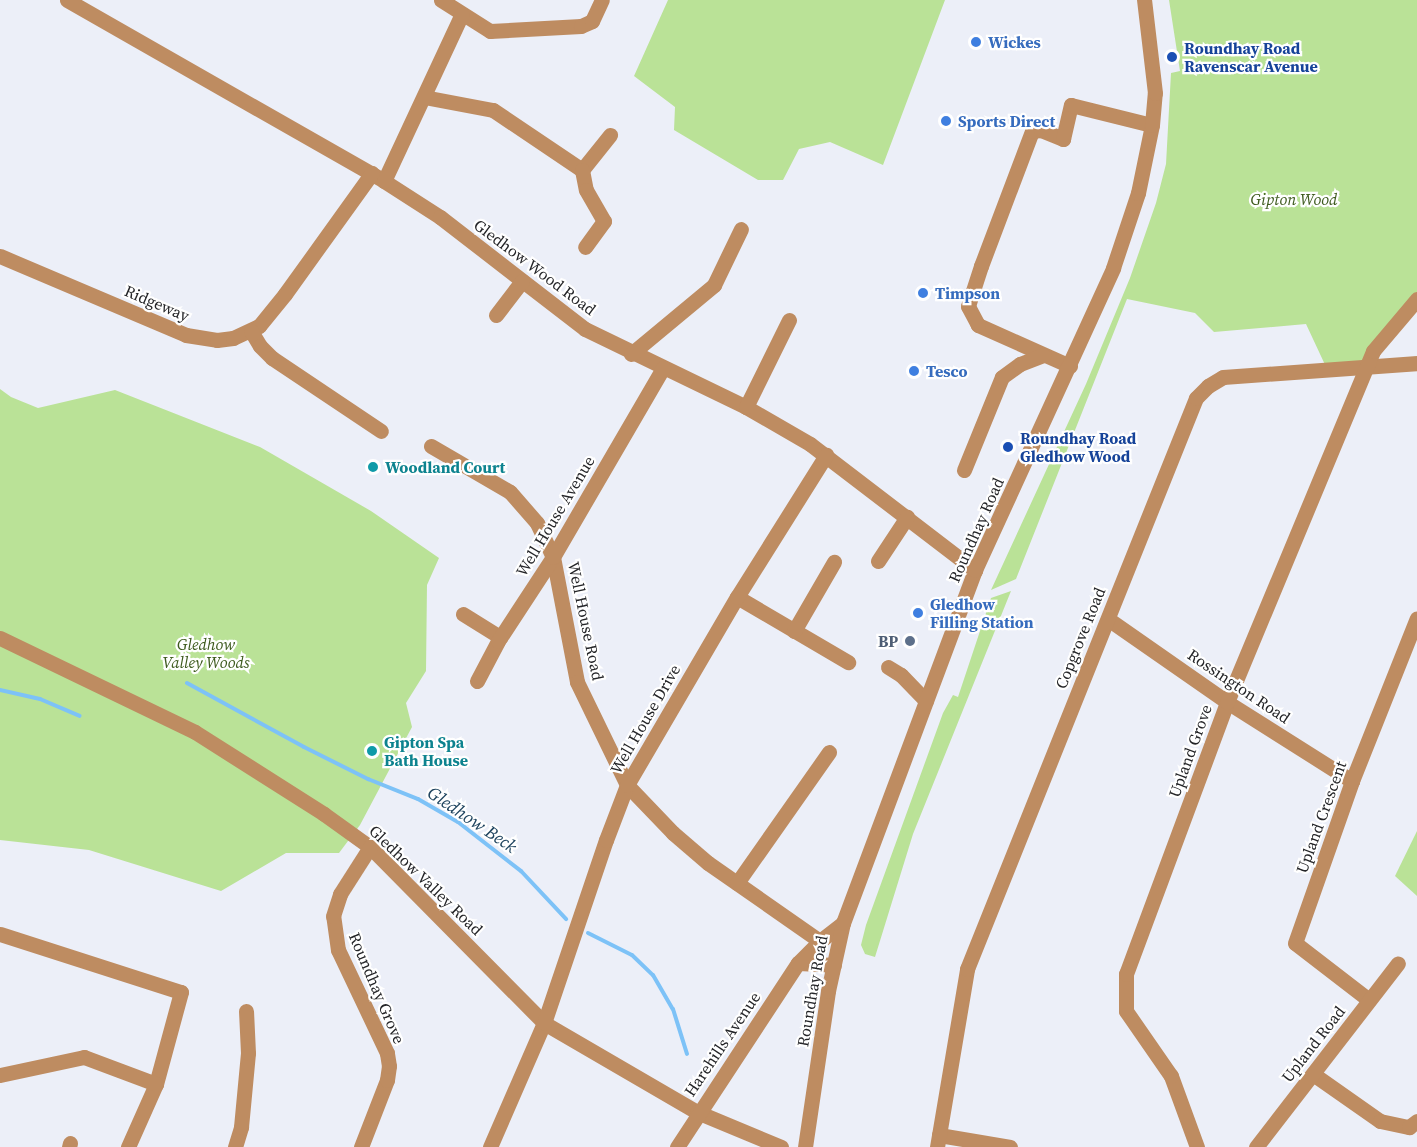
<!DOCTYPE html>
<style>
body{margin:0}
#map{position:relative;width:1417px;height:1147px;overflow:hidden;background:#eceff8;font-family:"Source Serif 4",serif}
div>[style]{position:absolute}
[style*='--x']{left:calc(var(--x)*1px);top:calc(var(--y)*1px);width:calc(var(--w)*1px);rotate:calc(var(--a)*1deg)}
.green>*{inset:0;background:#bae297}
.stream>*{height:4px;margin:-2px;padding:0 2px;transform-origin:2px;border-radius:2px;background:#7dc2f7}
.minor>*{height:15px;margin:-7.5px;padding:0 7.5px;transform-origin:7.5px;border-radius:7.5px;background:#be8c61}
.dots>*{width:16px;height:16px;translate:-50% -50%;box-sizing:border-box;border:3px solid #fff;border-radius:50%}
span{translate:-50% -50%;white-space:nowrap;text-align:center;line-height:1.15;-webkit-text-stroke:4.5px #fff;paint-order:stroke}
.shop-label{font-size:16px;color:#366cbe;font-weight:700}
.left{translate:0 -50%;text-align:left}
.transit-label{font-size:16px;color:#164399;font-weight:700}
.park-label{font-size:16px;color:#3d5a1d;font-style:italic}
.street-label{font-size:16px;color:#242528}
.culture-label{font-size:16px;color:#0d838f;font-weight:700}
.service-label{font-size:16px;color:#4e5e75;font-weight:700}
.right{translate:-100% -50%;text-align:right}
.water-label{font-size:18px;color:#1f445f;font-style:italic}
</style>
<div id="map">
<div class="green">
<div style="clip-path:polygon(668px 0,945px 0,883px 165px,830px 142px,799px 149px,783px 180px,758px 180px,674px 130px,675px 107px,634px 76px)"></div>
<div style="clip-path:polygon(1169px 0,1417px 0,1417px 299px,1368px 366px,1327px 369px,1306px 324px,1214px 332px,1195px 313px,1127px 299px,1016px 579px,991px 590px,1086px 384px,1130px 278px,1156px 203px,1166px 164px,1171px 73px,1180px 71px)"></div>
<div style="clip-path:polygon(0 389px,11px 397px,38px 408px,115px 390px,260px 447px,371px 511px,439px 558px,427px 585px,426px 671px,406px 703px,412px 727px,360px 825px,339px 853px,286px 853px,221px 891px,89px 850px,0 840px)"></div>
<div style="clip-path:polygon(1011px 591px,913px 834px,875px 957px,865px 954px,861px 945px,866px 925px,943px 713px,953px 695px,958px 697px,991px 598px)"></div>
<div style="clip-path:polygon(1417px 831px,1417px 896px,1395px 876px)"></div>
</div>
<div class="stream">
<div style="--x:187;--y:683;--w:133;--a:28.7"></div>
<div style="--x:304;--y:747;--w:72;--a:26.6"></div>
<div style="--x:368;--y:779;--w:54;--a:21.8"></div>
<div style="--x:418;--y:799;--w:46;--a:29.9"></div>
<div style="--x:458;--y:822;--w:80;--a:37.9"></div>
<div style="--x:521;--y:871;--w:66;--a:46.8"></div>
<div style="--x:0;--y:690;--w:41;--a:12.7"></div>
<div style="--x:40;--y:699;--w:43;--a:23"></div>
<div style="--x:588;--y:933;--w:49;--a:26.6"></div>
<div style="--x:632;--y:955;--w:29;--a:44"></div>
<div style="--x:653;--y:975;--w:39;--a:60"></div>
<div style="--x:673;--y:1009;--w:47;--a:72.7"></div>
</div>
<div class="minor">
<div style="--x:67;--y:0;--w:365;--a:29.7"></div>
<div style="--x:384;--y:181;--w:67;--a:32.7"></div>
<div style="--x:440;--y:217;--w:183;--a:37.7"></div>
<div style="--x:585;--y:329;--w:179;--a:25.8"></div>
<div style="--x:746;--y:407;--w:74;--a:30"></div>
<div style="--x:810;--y:444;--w:208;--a:37.4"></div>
<div style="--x:441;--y:0;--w:58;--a:32.3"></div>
<div style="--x:490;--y:31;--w:91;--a:-3.1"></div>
<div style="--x:581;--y:26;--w:12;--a:-24"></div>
<div style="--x:592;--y:21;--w:23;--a:-65"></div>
<div style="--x:424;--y:97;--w:70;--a:10.7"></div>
<div style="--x:493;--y:110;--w:107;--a:34"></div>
<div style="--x:582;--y:170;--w:45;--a:-51.3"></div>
<div style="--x:582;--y:170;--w:20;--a:79"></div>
<div style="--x:586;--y:190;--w:36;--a:60"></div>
<div style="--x:604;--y:221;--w:32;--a:126"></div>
<div style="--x:384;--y:181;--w:184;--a:-65"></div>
<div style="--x:0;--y:256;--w:202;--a:23"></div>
<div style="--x:186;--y:335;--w:31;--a:9"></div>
<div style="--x:217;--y:340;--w:16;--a:-7"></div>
<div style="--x:233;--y:338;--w:29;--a:-25"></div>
<div style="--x:259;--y:326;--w:41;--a:-50.9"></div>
<div style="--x:285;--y:294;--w:149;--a:-54.3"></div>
<div style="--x:496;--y:315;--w:43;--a:-52.6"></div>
<div style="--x:251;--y:331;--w:17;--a:59"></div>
<div style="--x:260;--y:346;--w:17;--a:45"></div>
<div style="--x:272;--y:358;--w:131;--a:33.8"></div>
<div style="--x:631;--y:354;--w:108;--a:-39.7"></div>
<div style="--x:714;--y:285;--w:62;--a:-64.3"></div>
<div style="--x:1070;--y:366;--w:101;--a:-156"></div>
<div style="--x:978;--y:325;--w:21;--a:-118"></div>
<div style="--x:968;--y:306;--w:42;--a:-72"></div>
<div style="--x:981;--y:266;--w:144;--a:-69.3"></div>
<div style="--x:1032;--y:131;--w:9;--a:-6"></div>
<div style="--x:1041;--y:130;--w:24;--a:22"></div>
<div style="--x:1063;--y:139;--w:35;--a:-77"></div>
<div style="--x:1071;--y:105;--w:83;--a:13.9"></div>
<div style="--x:746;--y:407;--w:97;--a:-63.7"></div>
<div style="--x:431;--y:446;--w:91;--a:30.2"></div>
<div style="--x:510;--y:492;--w:41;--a:48.9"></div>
<div style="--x:537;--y:523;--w:38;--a:65"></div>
<div style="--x:553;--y:557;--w:127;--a:79.1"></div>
<div style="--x:577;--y:682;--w:114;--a:64.1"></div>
<div style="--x:627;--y:785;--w:66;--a:46.2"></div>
<div style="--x:673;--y:833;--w:46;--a:40.6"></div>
<div style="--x:708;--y:863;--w:136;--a:34.9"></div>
<div style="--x:964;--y:470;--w:100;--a:-67.8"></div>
<div style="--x:1002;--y:377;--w:22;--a:-36"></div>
<div style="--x:1020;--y:364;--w:25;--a:-21"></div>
<div style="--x:878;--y:561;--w:53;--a:-56.6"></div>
<div style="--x:737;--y:597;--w:129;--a:30.4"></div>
<div style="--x:463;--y:614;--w:44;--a:31.9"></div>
<div style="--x:1108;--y:619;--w:145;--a:34.9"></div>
<div style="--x:1227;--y:702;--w:148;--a:32.3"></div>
<div style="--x:794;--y:631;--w:80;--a:-59.9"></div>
<div style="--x:0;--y:638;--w:216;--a:25.7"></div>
<div style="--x:195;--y:732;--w:153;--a:32.4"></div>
<div style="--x:324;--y:814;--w:57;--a:35.7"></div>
<div style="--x:370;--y:847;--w:247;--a:45.3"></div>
<div style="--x:544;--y:1023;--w:177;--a:30.2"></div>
<div style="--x:697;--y:1112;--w:91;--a:22.6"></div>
<div style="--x:888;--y:667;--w:15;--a:32"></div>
<div style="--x:901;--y:675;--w:36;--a:46"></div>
<div style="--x:477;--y:681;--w:45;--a:-62.3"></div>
<div style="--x:498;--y:641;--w:100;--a:-56.8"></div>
<div style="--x:553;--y:557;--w:219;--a:-59.8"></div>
<div style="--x:737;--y:883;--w:160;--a:-54.9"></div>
<div style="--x:0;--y:934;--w:190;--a:17.8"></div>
<div style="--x:181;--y:992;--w:95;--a:105.2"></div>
<div style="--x:156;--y:1084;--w:69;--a:114"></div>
<div style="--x:798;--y:963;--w:36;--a:3"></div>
<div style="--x:1369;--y:1000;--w:93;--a:-142.4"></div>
<div style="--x:1295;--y:943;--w:172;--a:-70.6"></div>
<div style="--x:1352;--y:781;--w:175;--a:-68.3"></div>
<div style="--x:1313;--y:1074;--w:82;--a:35"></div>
<div style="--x:1380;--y:1121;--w:30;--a:12"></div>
<div style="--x:1409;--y:1127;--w:10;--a:-37"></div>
<div style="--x:0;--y:1075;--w:86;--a:-12.1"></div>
<div style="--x:84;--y:1057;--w:77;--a:20.6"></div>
<div style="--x:939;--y:1135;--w:72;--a:9.6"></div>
<div style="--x:69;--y:1147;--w:4;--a:-76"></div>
<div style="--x:235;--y:1147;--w:21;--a:-73"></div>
<div style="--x:241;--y:1127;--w:74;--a:-84.6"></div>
<div style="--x:248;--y:1053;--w:42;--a:-92.7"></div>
<div style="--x:361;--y:1147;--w:72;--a:-68.8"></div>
<div style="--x:387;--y:1080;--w:14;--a:-82"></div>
<div style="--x:389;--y:1066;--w:13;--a:-99"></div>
<div style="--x:387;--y:1053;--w:114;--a:-115.4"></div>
<div style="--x:338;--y:950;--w:34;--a:-98"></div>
<div style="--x:333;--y:916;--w:23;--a:-72"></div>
<div style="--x:340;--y:894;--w:56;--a:-57.4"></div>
<div style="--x:490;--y:1147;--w:135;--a:-66.5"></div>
<div style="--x:544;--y:1023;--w:193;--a:-71.3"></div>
<div style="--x:606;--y:840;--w:59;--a:-69.1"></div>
<div style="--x:627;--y:785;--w:218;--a:-59.7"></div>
<div style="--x:737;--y:597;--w:168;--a:-57.9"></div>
<div style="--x:677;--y:1147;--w:220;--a:-56.7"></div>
<div style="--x:798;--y:963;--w:31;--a:-45"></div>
<div style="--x:820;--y:941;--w:29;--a:-38"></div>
<div style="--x:805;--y:1147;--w:158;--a:-81.6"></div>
<div style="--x:828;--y:991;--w:70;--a:-77.6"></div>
<div style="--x:843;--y:923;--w:377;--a:-69.5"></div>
<div style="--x:975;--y:570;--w:332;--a:-65.4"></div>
<div style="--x:1113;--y:268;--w:79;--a:-71.6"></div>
<div style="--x:1138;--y:193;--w:69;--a:-78.4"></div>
<div style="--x:1152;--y:125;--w:32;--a:-85"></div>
<div style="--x:1155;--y:93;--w:94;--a:-96.7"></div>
<div style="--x:937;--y:1147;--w:181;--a:-80.4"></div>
<div style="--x:967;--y:969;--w:615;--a:-68.15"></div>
<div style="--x:1196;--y:398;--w:17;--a:-45"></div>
<div style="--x:1208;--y:386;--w:17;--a:-31"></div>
<div style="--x:1223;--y:377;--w:195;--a:-4.1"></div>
<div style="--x:1197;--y:1147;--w:76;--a:-110.1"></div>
<div style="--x:1171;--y:1076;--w:79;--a:-124.7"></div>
<div style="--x:1126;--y:1011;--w:37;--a:-90"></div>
<div style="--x:1126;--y:974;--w:290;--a:-69.6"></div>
<div style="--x:1227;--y:702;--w:380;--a:-67.4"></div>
<div style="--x:1373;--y:351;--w:68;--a:-49.8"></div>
<div style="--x:1256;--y:1147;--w:232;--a:-52.3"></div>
</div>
<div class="dots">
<div style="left:976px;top:42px;background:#3f7fe0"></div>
<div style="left:1172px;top:57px;background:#1a4fb4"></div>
<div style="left:946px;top:121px;background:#3f7fe0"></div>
<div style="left:923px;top:293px;background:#3f7fe0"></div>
<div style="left:914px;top:371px;background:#3f7fe0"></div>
<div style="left:1008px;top:447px;background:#1a4fb4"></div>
<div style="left:373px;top:467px;background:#0f9aa8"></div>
<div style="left:918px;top:613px;background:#3f7fe0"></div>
<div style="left:910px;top:641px;background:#5c6f8a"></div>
<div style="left:372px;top:751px;background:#0f9aa8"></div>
</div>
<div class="shop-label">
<span class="left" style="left:988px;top:42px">Wickes</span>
<span class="left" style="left:958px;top:121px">Sports Direct</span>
<span class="left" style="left:935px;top:293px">Timpson</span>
<span class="left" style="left:926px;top:371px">Tesco</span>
<span class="left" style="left:930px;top:613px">Gledhow<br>Filling Station</span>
</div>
<div class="transit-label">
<span class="left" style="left:1184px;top:57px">Roundhay Road<br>Ravenscar Avenue</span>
<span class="left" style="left:1020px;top:447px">Roundhay Road<br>Gledhow Wood</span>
</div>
<div class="park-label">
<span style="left:1294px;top:199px">Gipton Wood</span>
<span style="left:206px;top:653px">Gledhow<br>Valley Woods</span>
</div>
<div class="street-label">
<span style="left:535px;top:267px;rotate:37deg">Gledhow Wood Road</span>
<span style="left:157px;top:303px;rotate:23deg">Ridgeway</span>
<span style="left:555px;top:516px;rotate:-59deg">Well House Avenue</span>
<span style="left:976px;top:530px;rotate:-66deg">Roundhay Road</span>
<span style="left:586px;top:621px;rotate:78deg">Well House Road</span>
<span style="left:1080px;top:638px;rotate:-68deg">Copgrove Road</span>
<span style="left:1239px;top:686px;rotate:34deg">Rossington Road</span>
<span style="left:645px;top:719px;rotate:-60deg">Well House Drive</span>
<span style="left:1190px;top:751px;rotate:-70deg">Upland Grove</span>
<span style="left:1321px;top:817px;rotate:-70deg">Upland Crescent</span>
<span style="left:426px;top:880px;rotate:44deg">Gledhow Valley Road</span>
<span style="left:377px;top:988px;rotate:67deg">Roundhay Grove</span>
<span style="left:812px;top:991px;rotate:-80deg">Roundhay Road</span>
<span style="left:722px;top:1044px;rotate:-56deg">Harehills Avenue</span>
<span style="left:1313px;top:1044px;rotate:-52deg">Upland Road</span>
</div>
<div class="culture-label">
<span class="left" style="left:385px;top:467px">Woodland Court</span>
<span class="left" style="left:384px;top:751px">Gipton Spa<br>Bath House</span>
</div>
<div class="service-label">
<span class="right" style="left:898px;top:641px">BP</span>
</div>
<div class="water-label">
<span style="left:472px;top:820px;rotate:34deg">Gledhow Beck</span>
</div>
</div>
